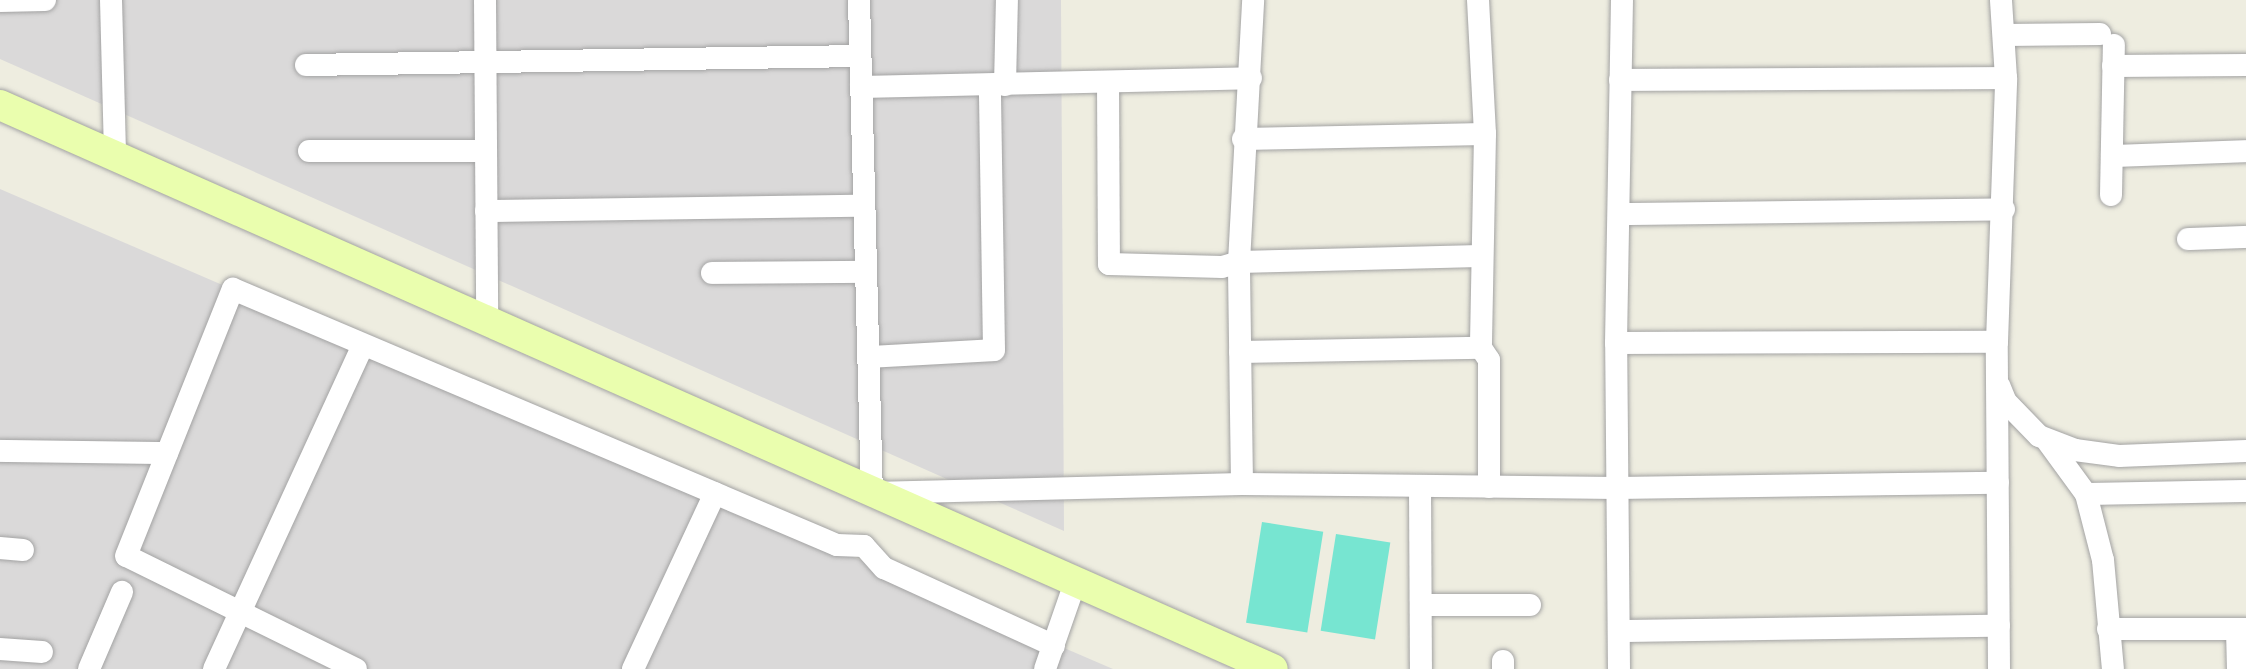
<!DOCTYPE html>
<style>
body{margin:0}
#map{position:relative;width:2246px;height:669px;overflow:hidden;background:#eeede0;font-family:"Fira Sans",sans-serif}
div>[style]{position:absolute}
[style*='--x']{left:calc(var(--x)*1px);top:calc(var(--y)*1px);width:calc(var(--w)*1px);rotate:calc(var(--a)*1deg)}
.residential>*{inset:0;background:#dad9d9}
.pitch>*{inset:0;background:#77e5d1;transform-origin:0 0}
.roads{filter:drop-shadow(0 0 2px #a3a3a3) drop-shadow(0 0 2px #a3a3a3)}
.street>*{height:22px;margin:-11px;padding:0 11px;transform-origin:11px;border-radius:11px;background:#fff}
.secondary>*{height:30px;margin:-15px;padding:0 15px;transform-origin:15px;border-radius:15px;background:#eafeae}
span{translate:-50% -50%;white-space:nowrap;text-align:center;line-height:1.15;-webkit-text-stroke:6px #fff;paint-order:stroke}
</style>
<div id="map">
<div class="residential">
<div style="clip-path:polygon(0 0,1061px 0,1064px 531px,0 59px)"></div>
<div style="clip-path:polygon(0 189px,1113px 669px,0 669px)"></div>
</div>
<div class="pitch">
<div style="left:1262px;top:522px;width:62px;height:102px;rotate:9deg"></div>
<div style="left:1336px;top:534px;width:55px;height:98px;rotate:9deg"></div>
</div>
<div class="roads">
<div class="street">
<div style="--x:111;--y:0;--w:154;--a:88.5"></div>
<div style="--x:485;--y:0;--w:324;--a:89.6"></div>
<div style="--x:859;--y:0;--w:493;--a:88.5"></div>
<div style="--x:872;--y:493;--w:370;--a:-1.4"></div>
<div style="--x:1242;--y:484;--w:375;--a:0.6"></div>
<div style="--x:1617;--y:488;--w:381;--a:-0.8"></div>
<div style="--x:1478;--y:0;--w:134;--a:87"></div>
<div style="--x:1485;--y:134;--w:214;--a:91.1"></div>
<div style="--x:1481;--y:348;--w:14;--a:56"></div>
<div style="--x:1489;--y:360;--w:127;--a:90"></div>
<div style="--x:0;--y:1;--w:45;--a:-1.3"></div>
<div style="--x:2005;--y:35;--w:95;--a:-0.6"></div>
<div style="--x:306;--y:65;--w:554;--a:-0.93"></div>
<div style="--x:2113;--y:66;--w:133;--a:-0.4"></div>
<div style="--x:1620;--y:80;--w:386;--a:-0.3"></div>
<div style="--x:1108;--y:82;--w:182;--a:89.7"></div>
<div style="--x:1109;--y:264;--w:113;--a:1.5"></div>
<div style="--x:1222;--y:267;--w:18;--a:-16"></div>
<div style="--x:1239;--y:262;--w:241;--a:-1.4"></div>
<div style="--x:1005;--y:85;--w:85;--a:-88.7"></div>
<div style="--x:861;--y:87;--w:390;--a:-1.3"></div>
<div style="--x:1243;--y:139;--w:242;--a:-1.2"></div>
<div style="--x:309;--y:151;--w:177;--a:0"></div>
<div style="--x:2112;--y:156;--w:134;--a:-2.1"></div>
<div style="--x:2111;--y:195;--w:150;--a:-88.9"></div>
<div style="--x:486;--y:211;--w:377;--a:-0.8"></div>
<div style="--x:1622;--y:214;--w:382;--a:-0.7"></div>
<div style="--x:2188;--y:239;--w:58;--a:-2"></div>
<div style="--x:712;--y:273;--w:153;--a:-0.4"></div>
<div style="--x:1616;--y:343;--w:381;--a:-0.2"></div>
<div style="--x:1240;--y:352;--w:241;--a:-1"></div>
<div style="--x:869;--y:357;--w:125;--a:-3.2"></div>
<div style="--x:994;--y:350;--w:265;--a:-90.9"></div>
<div style="--x:1999;--y:385;--w:18;--a:68"></div>
<div style="--x:2006;--y:402;--w:47;--a:45.9"></div>
<div style="--x:2039;--y:436;--w:39;--a:21"></div>
<div style="--x:2075;--y:450;--w:44;--a:7.8"></div>
<div style="--x:2119;--y:456;--w:127;--a:-2.3"></div>
<div style="--x:2048;--y:442;--w:64;--a:53.8"></div>
<div style="--x:2086;--y:494;--w:68;--a:75.6"></div>
<div style="--x:2103;--y:560;--w:109;--a:84.8"></div>
<div style="--x:0;--y:451;--w:167;--a:0.7"></div>
<div style="--x:1242;--y:484;--w:222;--a:-90.8"></div>
<div style="--x:1239;--y:262;--w:262;--a:-86.9"></div>
<div style="--x:1420;--y:487;--w:182;--a:89.7"></div>
<div style="--x:2086;--y:494;--w:160;--a:-1.1"></div>
<div style="--x:0;--y:548;--w:23;--a:5"></div>
<div style="--x:1421;--y:605;--w:109;--a:0"></div>
<div style="--x:2108;--y:629;--w:138;--a:0"></div>
<div style="--x:2237;--y:629;--w:40;--a:88.6"></div>
<div style="--x:1619;--y:631;--w:380;--a:-0.8"></div>
<div style="--x:0;--y:649;--w:42;--a:4.1"></div>
<div style="--x:1503;--y:661;--w:8;--a:90"></div>
<div style="--x:89;--y:669;--w:84;--a:-66.8"></div>
<div style="--x:214;--y:669;--w:354;--a:-65.3"></div>
<div style="--x:356;--y:669;--w:256;--a:-153.8"></div>
<div style="--x:126;--y:556;--w:288;--a:-68.2"></div>
<div style="--x:233;--y:289;--w:656;--a:22.97"></div>
<div style="--x:837;--y:545;--w:27;--a:2"></div>
<div style="--x:864;--y:546;--w:30;--a:48"></div>
<div style="--x:884;--y:568;--w:187;--a:24.6"></div>
<div style="--x:633;--y:669;--w:194;--a:-65"></div>
<div style="--x:1045;--y:669;--w:94;--a:-70.8"></div>
<div style="--x:1619;--y:669;--w:326;--a:-90.5"></div>
<div style="--x:1616;--y:343;--w:343;--a:-89"></div>
<div style="--x:1999;--y:669;--w:327;--a:-90.4"></div>
<div style="--x:1997;--y:342;--w:264;--a:-88"></div>
<div style="--x:2006;--y:78;--w:78;--a:-93.7"></div>
</div>
<div class="secondary">
<div style="--x:0;--y:105;--w:1392;--a:23.9"></div>
</div>
</div>
</div>
